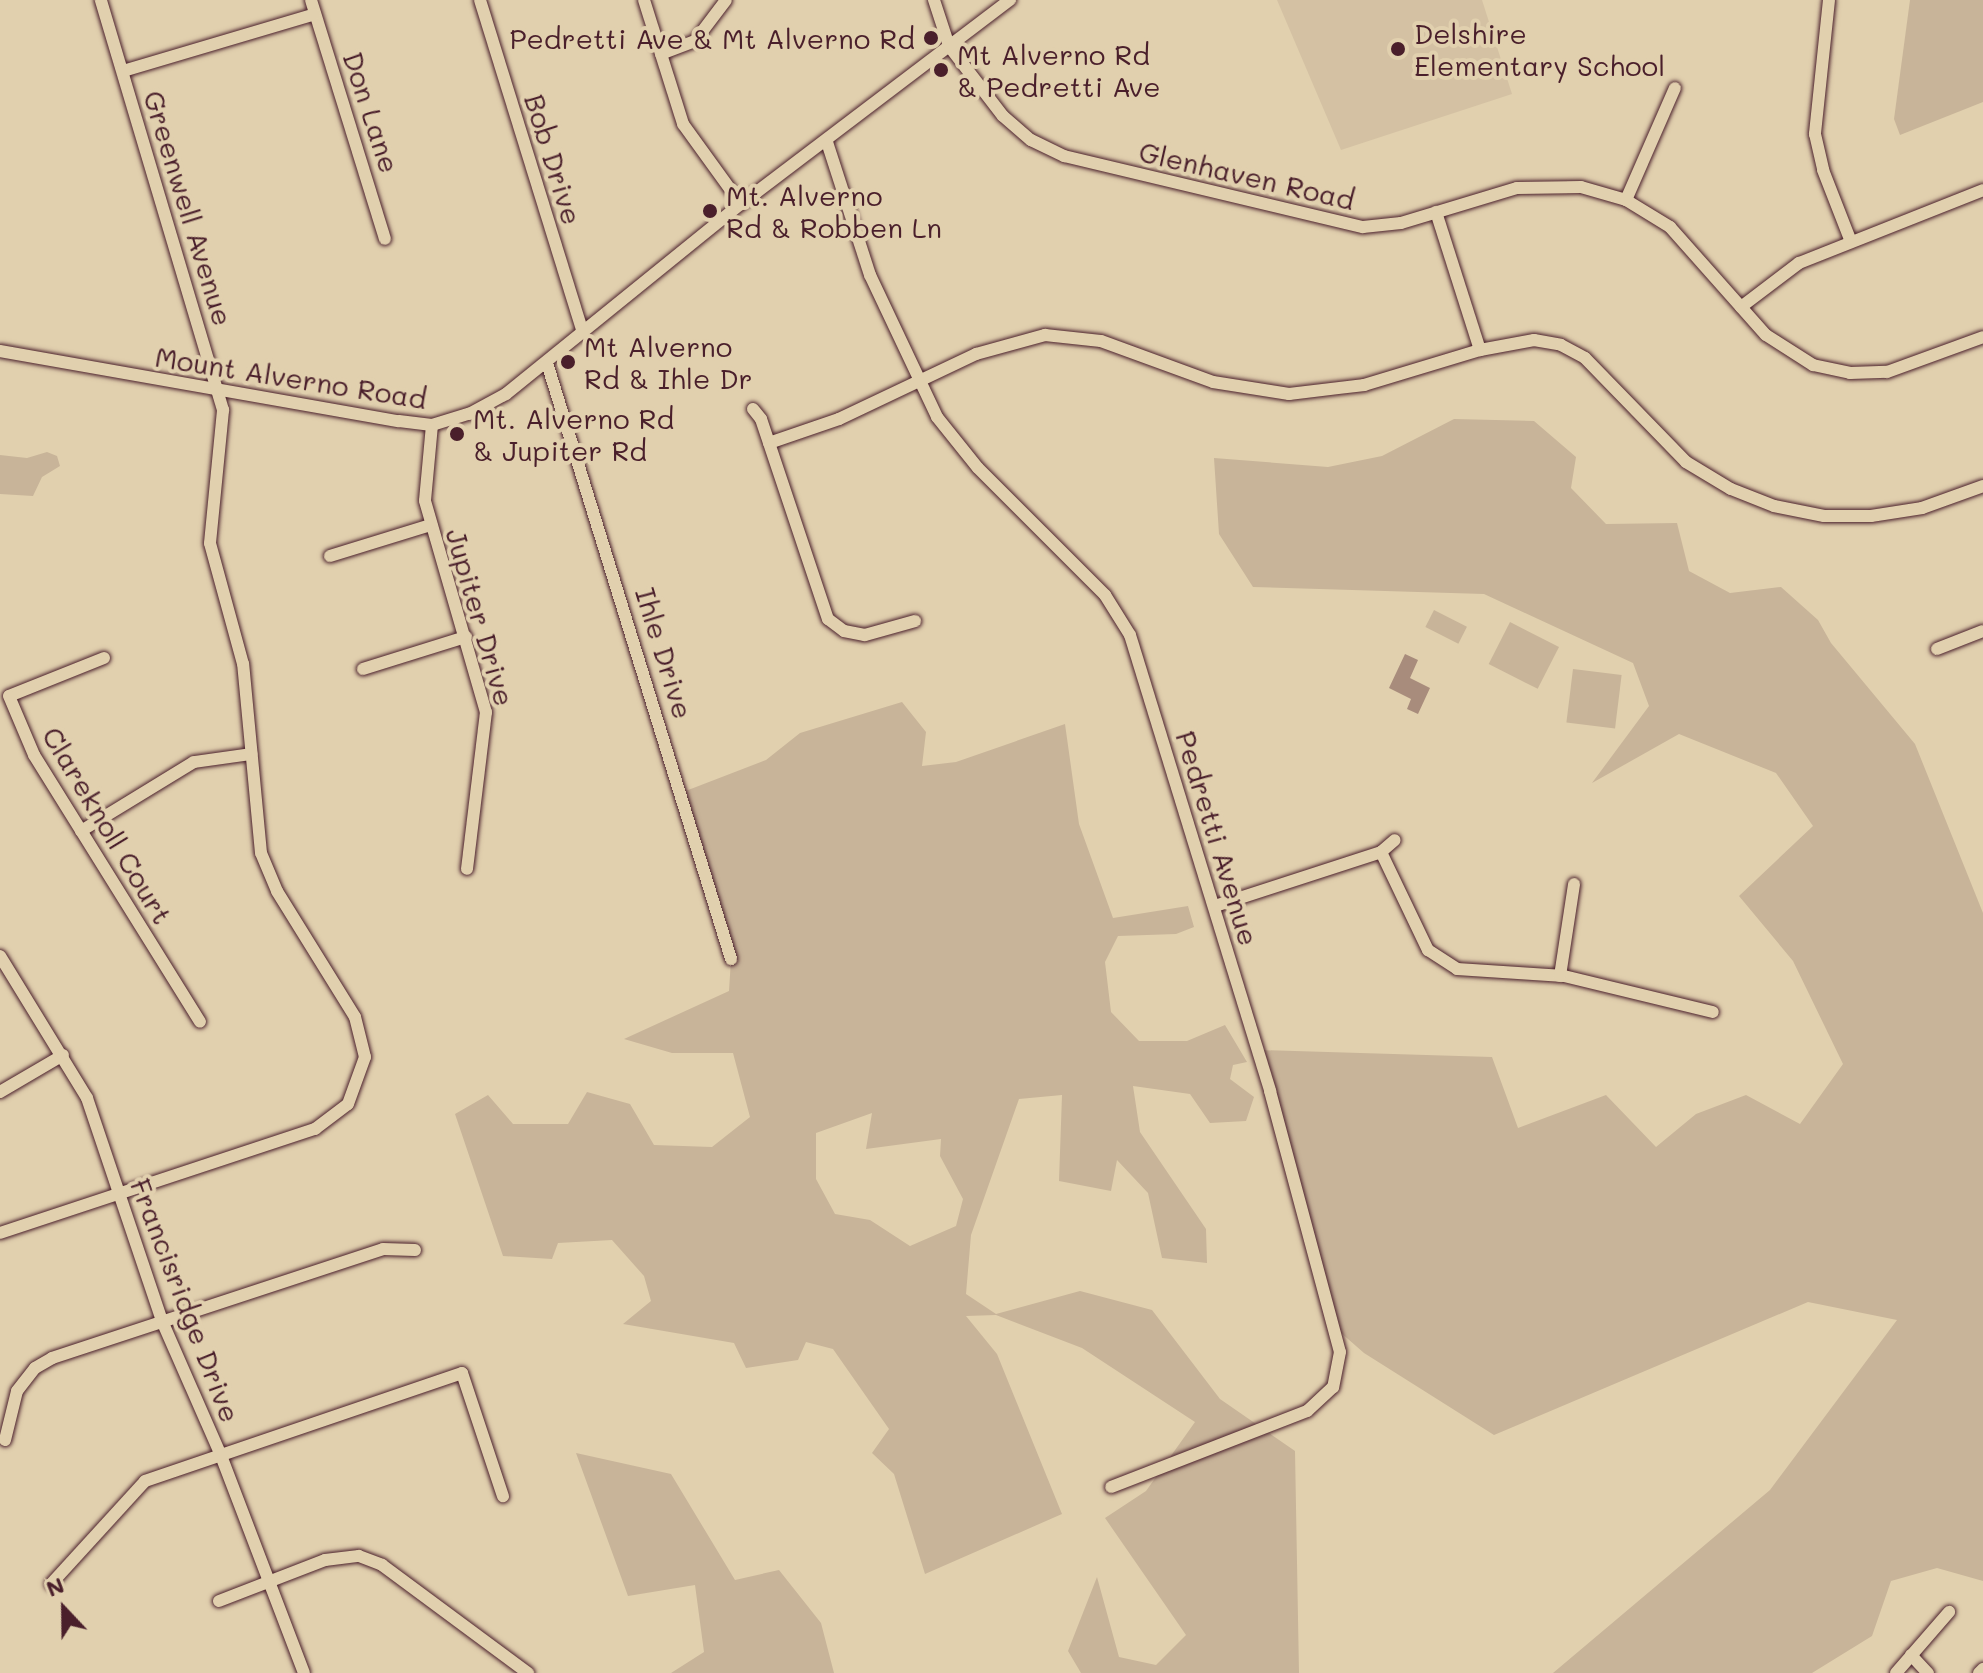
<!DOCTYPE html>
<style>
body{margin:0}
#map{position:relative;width:1983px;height:1673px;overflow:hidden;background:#e1d0ae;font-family:Mali,sans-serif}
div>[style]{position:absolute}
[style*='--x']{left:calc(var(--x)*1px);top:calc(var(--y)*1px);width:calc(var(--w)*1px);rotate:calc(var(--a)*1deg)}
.built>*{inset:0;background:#d4c1a3}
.green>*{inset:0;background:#c8b499;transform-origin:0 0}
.water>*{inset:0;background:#a88c7c}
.roads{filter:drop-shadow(0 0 2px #4a1f2b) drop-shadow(0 0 2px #4a1f2b)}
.minor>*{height:12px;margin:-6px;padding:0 6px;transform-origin:6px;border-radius:6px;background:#e1d0ae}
.dots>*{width:22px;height:22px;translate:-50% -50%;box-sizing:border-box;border:4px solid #e1d0ae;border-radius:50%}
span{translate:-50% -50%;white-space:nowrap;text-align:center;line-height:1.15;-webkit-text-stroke:8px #e1d0ae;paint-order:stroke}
.poi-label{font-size:28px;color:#4a1f2b}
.left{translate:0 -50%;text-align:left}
.right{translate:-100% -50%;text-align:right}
.street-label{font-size:28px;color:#4a1f2b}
.north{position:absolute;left:24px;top:1569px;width:80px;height:80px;-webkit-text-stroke:6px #e1d0ae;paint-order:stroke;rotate:338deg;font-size:22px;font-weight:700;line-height:32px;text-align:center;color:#4a1f2b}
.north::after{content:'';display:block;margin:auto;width:28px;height:36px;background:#4a1f2b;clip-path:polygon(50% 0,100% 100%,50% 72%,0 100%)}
</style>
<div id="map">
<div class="built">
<div style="clip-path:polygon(1277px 0,1482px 0,1512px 94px,1341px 150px)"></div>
</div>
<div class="green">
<div style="clip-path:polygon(1910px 0,1983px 0,1983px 102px,1900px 135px,1894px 119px)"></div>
<div style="clip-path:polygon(1454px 419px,1534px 421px,1576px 457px,1571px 488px,1606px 524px,1677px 523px,1689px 571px,1730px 593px,1781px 587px,1818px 620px,1831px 643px,1915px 744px,1983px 913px,1983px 1581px,1937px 1568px,1891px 1581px,1872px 1636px,1812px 1673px,1553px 1673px,1770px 1490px,1897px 1320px,1808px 1302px,1494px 1435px,1364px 1353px,1332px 1325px,1258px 1050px,1492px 1057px,1518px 1128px,1606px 1095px,1656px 1147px,1696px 1114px,1746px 1095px,1800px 1124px,1843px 1064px,1793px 961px,1739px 896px,1813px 826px,1776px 773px,1679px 734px,1592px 783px,1649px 706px,1633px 663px,1484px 594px,1253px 587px,1219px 534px,1214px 458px,1328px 467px,1382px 456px)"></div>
<div style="clip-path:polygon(47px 452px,57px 456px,60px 466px,42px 477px,33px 496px,0 494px,0 455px,27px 458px)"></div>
<div style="left:1434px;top:610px;width:37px;height:19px;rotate:27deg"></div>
<div style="left:1510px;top:622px;width:55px;height:47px;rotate:27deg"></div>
<div style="left:1573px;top:669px;width:49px;height:54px;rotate:7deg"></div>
<div style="clip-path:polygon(evenodd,902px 702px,926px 732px,922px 766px,956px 762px,1065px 724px,1079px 824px,1113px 918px,1188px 906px,1194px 927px,1176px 934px,1118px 936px,1105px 962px,1111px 1012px,1139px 1041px,1187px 1041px,1225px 1025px,1247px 1062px,1233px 1065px,1230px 1079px,1254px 1097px,1246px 1121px,1210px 1123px,1190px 1094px,1133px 1086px,1140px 1132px,1206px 1229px,1207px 1263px,1162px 1258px,1148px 1193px,1117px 1160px,1111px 1191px,1059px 1181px,1062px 1095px,1019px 1099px,971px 1235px,966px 1294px,996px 1314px,1080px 1291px,1152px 1310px,1220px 1399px,1295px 1451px,1299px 1673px,1081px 1673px,1068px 1651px,1097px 1577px,1119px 1657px,1156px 1665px,1186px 1635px,1105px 1518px,1146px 1491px,1195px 1422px,1082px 1348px,996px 1315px,966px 1316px,997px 1354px,1062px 1514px,925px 1574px,894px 1474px,872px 1453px,889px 1429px,833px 1349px,806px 1342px,798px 1360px,746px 1368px,734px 1343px,623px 1324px,651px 1301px,644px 1276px,612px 1240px,558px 1243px,552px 1259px,503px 1256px,455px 1114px,488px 1095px,513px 1124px,568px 1124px,587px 1092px,630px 1104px,654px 1145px,712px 1147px,750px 1117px,733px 1053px,672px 1053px,624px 1039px,729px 991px,731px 959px,683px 792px,766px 760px,800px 733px,902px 702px,872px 1113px,866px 1149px,941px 1139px,940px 1156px,963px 1199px,956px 1226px,910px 1246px,870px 1220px,835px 1214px,816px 1179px,816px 1133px,872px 1113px)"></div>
<div style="clip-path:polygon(576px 1453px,671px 1474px,735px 1580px,779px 1570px,821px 1623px,834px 1673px,671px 1673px,704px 1652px,695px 1585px,628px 1596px)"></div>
</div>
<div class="water">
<div style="clip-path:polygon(1405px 654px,1418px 660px,1410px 678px,1430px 688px,1418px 714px,1407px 709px,1411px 699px,1389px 688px)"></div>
</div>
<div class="roads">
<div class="minor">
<div style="--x:311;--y:0;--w:250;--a:72.8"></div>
<div style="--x:480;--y:0;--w:348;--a:72.8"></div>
<div style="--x:644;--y:0;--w:130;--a:72.5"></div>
<div style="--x:683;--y:124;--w:99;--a:54.1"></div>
<div style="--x:934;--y:0;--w:48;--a:71.9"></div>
<div style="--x:949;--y:46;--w:88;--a:52.4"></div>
<div style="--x:1003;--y:116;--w:37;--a:41"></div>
<div style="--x:1031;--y:140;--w:37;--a:26"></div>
<div style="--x:1064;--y:156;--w:307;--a:13.4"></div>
<div style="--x:1363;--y:227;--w:38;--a:-6"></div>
<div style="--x:1401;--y:223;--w:121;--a:-16.8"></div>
<div style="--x:1517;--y:188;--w:64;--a:-0.9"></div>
<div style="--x:1581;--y:187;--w:47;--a:16.1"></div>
<div style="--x:1626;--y:200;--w:52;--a:31.5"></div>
<div style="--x:1670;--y:227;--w:144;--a:48.4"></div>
<div style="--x:1766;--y:335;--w:56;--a:32.6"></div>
<div style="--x:1813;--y:365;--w:38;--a:12"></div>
<div style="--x:1850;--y:373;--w:37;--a:-2"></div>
<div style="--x:1887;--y:372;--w:102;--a:-20"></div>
<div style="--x:1829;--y:0;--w:135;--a:96"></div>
<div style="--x:1815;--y:134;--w:37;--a:77"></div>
<div style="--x:1823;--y:170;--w:77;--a:68.7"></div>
<div style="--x:661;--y:54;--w:36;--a:-21"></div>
<div style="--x:695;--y:41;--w:51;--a:-52.9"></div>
<div style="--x:123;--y:71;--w:200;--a:-16.5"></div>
<div style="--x:827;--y:142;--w:140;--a:72.1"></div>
<div style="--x:870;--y:275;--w:157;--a:64.7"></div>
<div style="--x:937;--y:417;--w:65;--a:51.2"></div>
<div style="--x:978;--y:468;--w:180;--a:45"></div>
<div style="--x:1105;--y:595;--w:47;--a:58"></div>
<div style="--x:1130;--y:635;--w:477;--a:72.9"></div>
<div style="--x:1270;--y:1091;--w:270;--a:75"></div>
<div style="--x:1340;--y:1352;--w:36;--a:101"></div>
<div style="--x:1333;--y:1387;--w:35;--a:137"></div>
<div style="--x:1307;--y:1411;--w:210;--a:158.8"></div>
<div style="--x:1626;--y:200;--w:122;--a:-66.4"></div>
<div style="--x:1436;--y:212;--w:145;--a:72.3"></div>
<div style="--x:1741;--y:307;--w:73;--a:-37.2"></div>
<div style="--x:1799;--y:263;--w:198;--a:-21.6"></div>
<div style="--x:0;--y:351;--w:405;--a:10"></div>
<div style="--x:399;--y:421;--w:33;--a:7"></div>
<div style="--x:432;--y:425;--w:39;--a:-17"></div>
<div style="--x:469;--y:414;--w:42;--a:-28.4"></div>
<div style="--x:506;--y:394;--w:302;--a:-39"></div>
<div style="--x:741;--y:204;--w:338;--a:-37.2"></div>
<div style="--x:547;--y:363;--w:624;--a:72.84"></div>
<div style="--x:753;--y:409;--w:13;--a:51"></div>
<div style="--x:761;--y:419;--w:211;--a:71.5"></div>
<div style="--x:828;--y:619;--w:20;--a:37"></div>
<div style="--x:844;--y:631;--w:21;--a:11"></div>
<div style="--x:865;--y:635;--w:52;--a:-15.6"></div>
<div style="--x:432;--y:425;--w:76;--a:95.3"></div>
<div style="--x:425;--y:501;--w:220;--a:73.9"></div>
<div style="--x:486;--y:712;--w:158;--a:96.9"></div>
<div style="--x:769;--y:443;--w:74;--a:-18.9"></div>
<div style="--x:839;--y:419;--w:152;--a:-25.4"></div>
<div style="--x:976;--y:354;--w:72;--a:-15.4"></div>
<div style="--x:1045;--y:335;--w:56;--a:6.1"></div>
<div style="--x:1101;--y:341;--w:119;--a:20.1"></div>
<div style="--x:1213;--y:382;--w:77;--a:9"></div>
<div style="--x:1289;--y:394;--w:76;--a:-6.8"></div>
<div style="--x:1364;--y:385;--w:121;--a:-16.8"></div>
<div style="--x:1480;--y:350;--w:55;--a:-10.5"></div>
<div style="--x:1534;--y:340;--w:27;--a:10"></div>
<div style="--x:1561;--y:345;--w:27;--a:28"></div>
<div style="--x:1585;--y:358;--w:145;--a:45.8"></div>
<div style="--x:1686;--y:462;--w:52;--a:31"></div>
<div style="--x:1731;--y:489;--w:46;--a:21.6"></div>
<div style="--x:1774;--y:506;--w:51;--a:11.3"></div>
<div style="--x:1824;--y:516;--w:47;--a:0"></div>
<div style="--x:1871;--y:516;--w:52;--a:-8.9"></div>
<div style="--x:1922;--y:508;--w:65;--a:-19.8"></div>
<div style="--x:330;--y:556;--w:106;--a:-17.1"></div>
<div style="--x:1937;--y:649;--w:49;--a:-21.4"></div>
<div style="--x:104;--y:658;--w:102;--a:158.2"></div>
<div style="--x:9;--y:696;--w:64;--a:67"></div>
<div style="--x:34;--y:755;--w:314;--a:58.1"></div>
<div style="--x:363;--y:669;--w:108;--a:-17.3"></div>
<div style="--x:81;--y:831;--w:132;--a:-31.4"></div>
<div style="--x:194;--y:762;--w:58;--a:-8"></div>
<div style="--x:1381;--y:852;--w:109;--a:64.4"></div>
<div style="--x:1428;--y:950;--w:35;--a:33"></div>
<div style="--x:1457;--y:969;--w:107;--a:3.7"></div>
<div style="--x:1564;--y:976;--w:153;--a:13.6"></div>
<div style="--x:1215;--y:906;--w:175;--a:-18"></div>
<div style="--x:1381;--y:852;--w:18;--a:-41"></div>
<div style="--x:0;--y:956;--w:167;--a:58.5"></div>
<div style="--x:87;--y:1098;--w:235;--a:71.4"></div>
<div style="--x:162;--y:1321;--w:144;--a:66.3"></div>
<div style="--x:220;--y:1453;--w:235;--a:69.1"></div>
<div style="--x:1560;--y:976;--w:93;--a:-81.3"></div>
<div style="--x:0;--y:1092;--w:73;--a:-30.4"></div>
<div style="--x:0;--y:1233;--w:332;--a:-18.3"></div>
<div style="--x:315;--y:1129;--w:41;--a:-37.1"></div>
<div style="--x:348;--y:1104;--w:50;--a:-70.1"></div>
<div style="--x:365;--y:1057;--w:41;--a:-104"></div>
<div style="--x:355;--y:1017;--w:148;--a:-121.8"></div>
<div style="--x:277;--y:891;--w:41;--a:-112.8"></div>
<div style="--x:261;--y:853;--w:190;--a:-95.4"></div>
<div style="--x:243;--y:664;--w:125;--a:-105.3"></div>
<div style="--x:210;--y:543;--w:134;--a:-84.4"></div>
<div style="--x:223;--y:410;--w:428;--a:-106.6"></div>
<div style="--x:5;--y:1440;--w:50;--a:-76.2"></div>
<div style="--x:17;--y:1391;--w:29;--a:-52"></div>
<div style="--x:35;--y:1368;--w:20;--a:-30"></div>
<div style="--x:52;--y:1358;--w:348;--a:-18.2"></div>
<div style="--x:383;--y:1249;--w:32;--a:2"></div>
<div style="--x:51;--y:1584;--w:139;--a:-47.6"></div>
<div style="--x:145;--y:1481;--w:335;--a:-18.8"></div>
<div style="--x:462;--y:1373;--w:130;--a:71.6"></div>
<div style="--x:219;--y:1601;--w:114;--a:-21.1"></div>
<div style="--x:325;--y:1560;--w:34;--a:-7"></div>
<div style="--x:359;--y:1556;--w:25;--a:21"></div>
<div style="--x:382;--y:1565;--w:182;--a:36.5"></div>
<div style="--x:1911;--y:1655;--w:25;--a:47"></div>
<div style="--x:1896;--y:1673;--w:81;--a:-49"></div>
<div style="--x:1979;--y:1673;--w:6;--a:-45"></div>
</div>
</div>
<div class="dots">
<div style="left:931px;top:38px;background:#4a1f2b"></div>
<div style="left:1398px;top:49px;background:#4a1f2b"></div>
<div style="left:941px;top:70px;background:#4a1f2b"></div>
<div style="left:710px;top:211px;background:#4a1f2b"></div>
<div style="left:568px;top:362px;background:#4a1f2b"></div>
<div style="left:457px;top:434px;background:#4a1f2b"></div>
</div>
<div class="poi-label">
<span class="left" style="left:1414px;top:49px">Delshire<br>Elementary School</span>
<span class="right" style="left:915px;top:38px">Pedretti Ave &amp; Mt Alverno Rd</span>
<span class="left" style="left:957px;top:70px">Mt Alverno Rd<br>&amp; Pedretti Ave</span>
<span class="left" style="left:726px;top:211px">Mt. Alverno<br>Rd &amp; Robben Ln</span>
<span class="left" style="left:584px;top:362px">Mt Alverno<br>Rd &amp; Ihle Dr</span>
<span class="left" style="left:473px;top:434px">Mt. Alverno Rd<br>&amp; Jupiter Rd</span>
</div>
<div class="street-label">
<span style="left:372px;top:112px;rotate:72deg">Don Lane</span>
<span style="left:554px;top:159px;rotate:73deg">Bob Drive</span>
<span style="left:1247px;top:175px;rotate:13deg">Glenhaven Road</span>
<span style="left:189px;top:208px;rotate:73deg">Greenwell Avenue</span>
<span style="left:291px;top:377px;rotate:9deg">Mount Alverno Road</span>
<span style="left:481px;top:617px;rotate:74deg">Jupiter Drive</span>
<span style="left:665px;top:653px;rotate:73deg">Ihle Drive</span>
<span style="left:108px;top:825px;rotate:59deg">Clareknoll Court</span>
<span style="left:1218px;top:838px;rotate:73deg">Pedretti Avenue</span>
<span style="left:186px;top:1300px;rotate:69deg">Francisridge Drive</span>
</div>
<div class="north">N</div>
</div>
